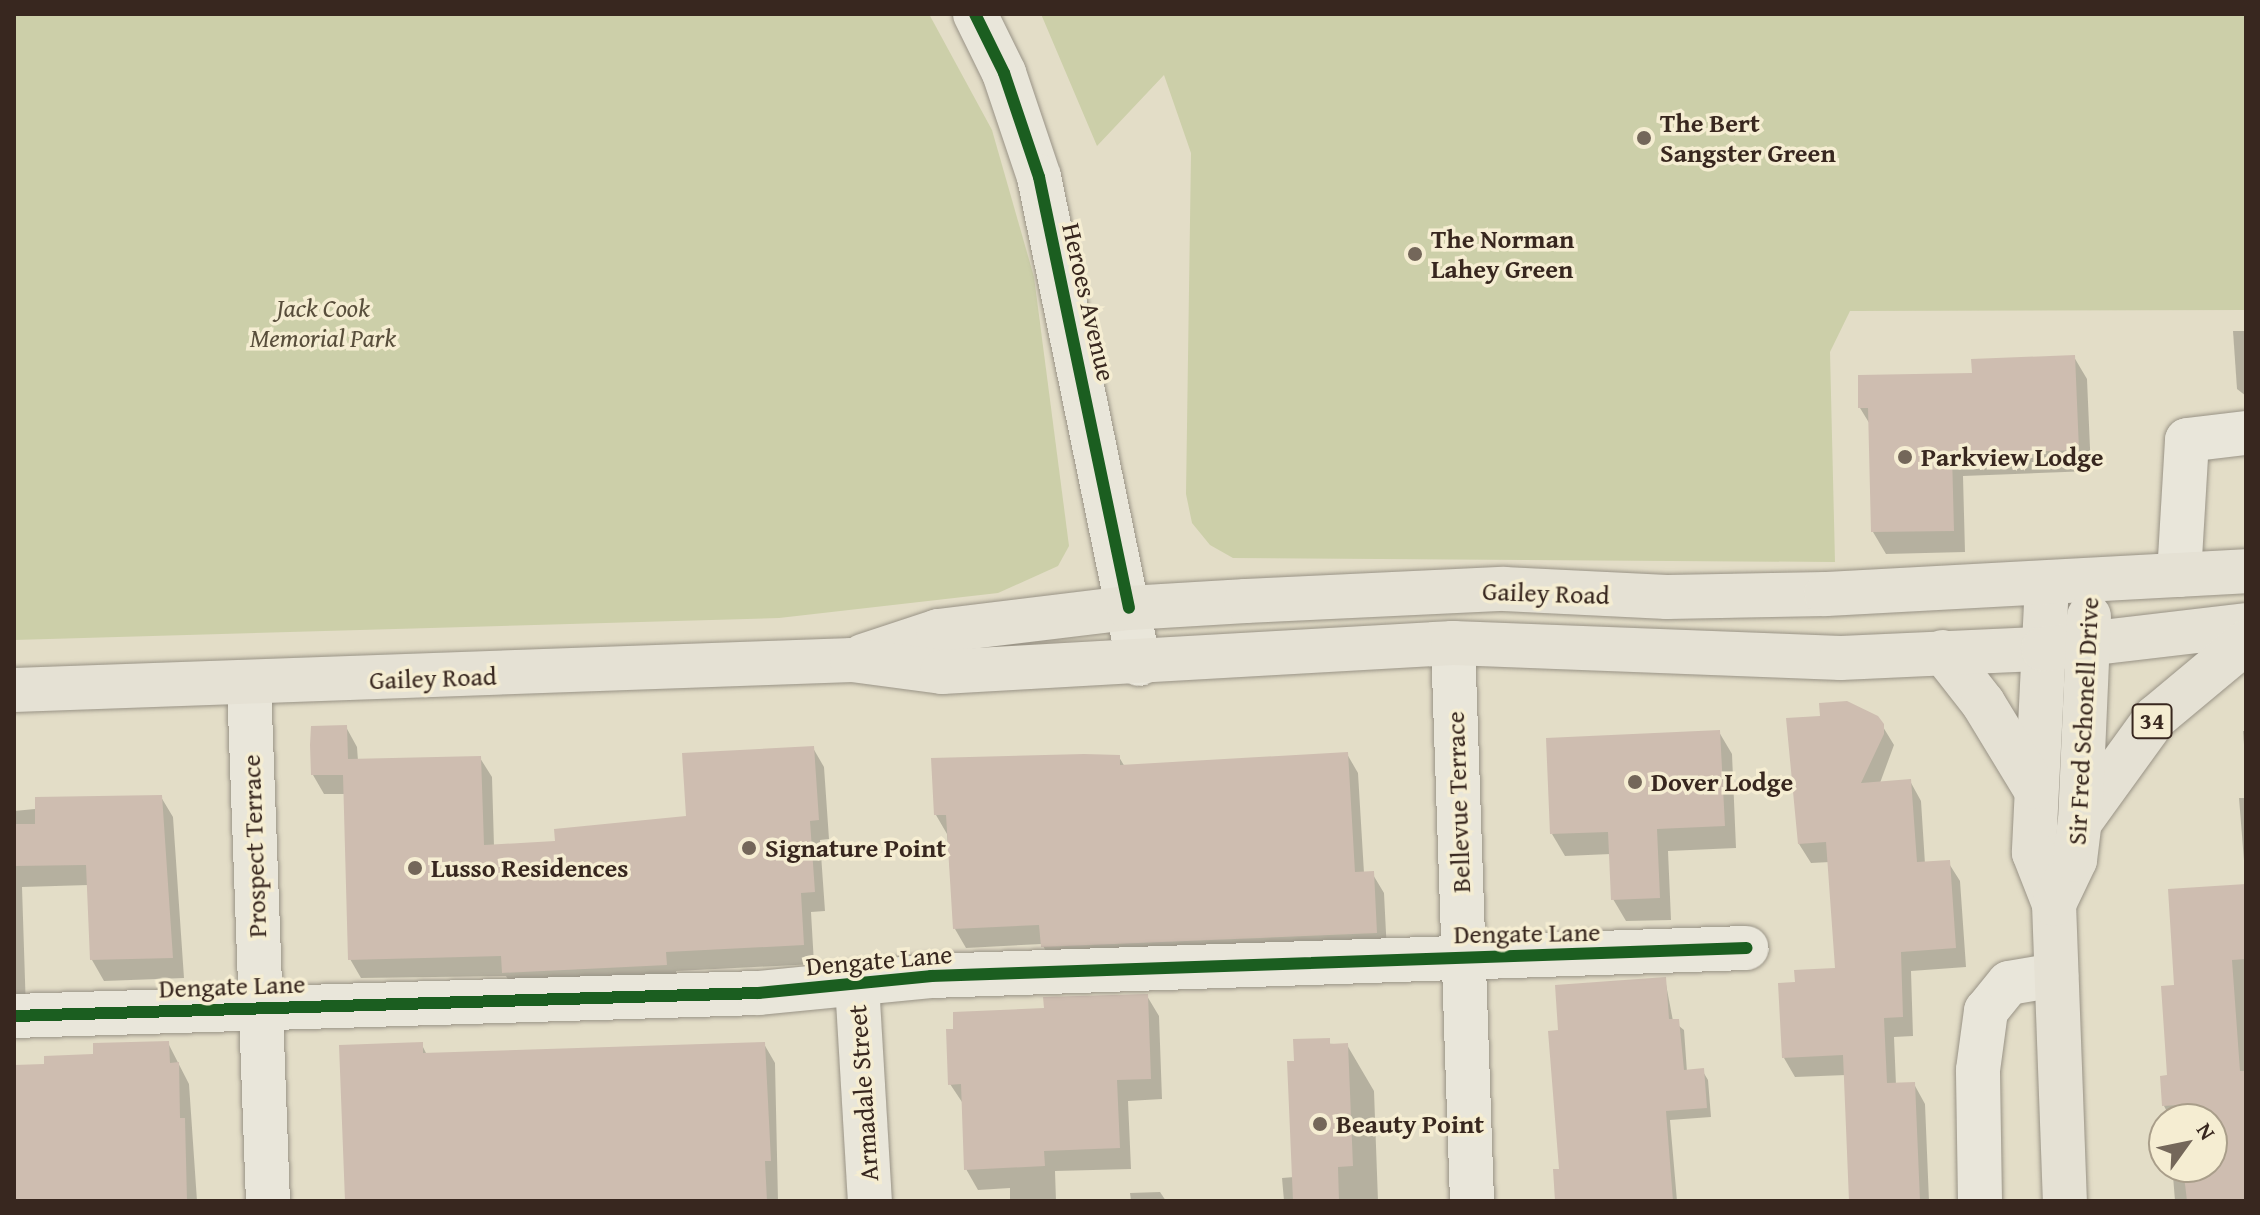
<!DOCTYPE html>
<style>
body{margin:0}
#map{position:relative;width:2260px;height:1215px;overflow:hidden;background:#e3ddc7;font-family:"Gentium Book Plus",serif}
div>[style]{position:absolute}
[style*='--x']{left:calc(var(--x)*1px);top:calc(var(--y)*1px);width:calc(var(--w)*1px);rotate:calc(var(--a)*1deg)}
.green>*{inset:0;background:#cccfa9}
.shadow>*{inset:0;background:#0003}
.building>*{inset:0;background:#cebdb0}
.roads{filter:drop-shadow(0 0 2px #999386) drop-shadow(0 0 2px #999386)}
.minor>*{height:44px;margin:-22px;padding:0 22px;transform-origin:22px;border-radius:22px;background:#e9e6da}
.major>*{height:44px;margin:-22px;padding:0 22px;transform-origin:22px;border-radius:22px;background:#e5e1d4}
.cycleway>*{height:12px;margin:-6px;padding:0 6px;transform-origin:6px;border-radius:6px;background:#1b5e20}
.dots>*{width:22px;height:22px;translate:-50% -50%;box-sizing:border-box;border:4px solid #f5edd2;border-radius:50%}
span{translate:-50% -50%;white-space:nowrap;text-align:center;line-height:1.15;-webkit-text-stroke:7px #f5edd2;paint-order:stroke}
.shield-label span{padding:2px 6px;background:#f5edd2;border:2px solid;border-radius:6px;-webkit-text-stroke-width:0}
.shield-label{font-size:24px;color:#38271f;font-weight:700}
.poi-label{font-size:26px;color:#38271f;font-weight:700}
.left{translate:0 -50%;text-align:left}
.street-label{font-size:26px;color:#38271f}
.park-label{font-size:26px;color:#584e3b;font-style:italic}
.frame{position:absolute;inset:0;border:16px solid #38271f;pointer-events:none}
.north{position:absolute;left:2148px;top:1103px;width:80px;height:80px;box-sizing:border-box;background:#f5edd2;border:2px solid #a99e8a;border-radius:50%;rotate:57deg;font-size:22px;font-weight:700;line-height:32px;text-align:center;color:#38271f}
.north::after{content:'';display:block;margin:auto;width:28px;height:36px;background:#74675a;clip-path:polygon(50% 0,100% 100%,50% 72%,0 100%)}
</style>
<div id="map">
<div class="green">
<div style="clip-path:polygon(14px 14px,929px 14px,992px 130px,1034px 277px,1069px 546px,1058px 566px,998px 593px,779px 618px,14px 640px)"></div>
<div style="clip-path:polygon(1041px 14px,2246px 14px,2246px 310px,1850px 311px,1830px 352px,1835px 562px,1233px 558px,1210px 545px,1192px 523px,1186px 494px,1191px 153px,1164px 75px,1097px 146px)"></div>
</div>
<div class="shadow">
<div style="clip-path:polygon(2233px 331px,2246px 331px,2246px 396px,2237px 389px)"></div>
<div style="clip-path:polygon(2074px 357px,2087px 379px,2091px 471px,1963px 476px,1965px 552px,1886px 554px,1873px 532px,1871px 426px,1860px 408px,1974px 375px)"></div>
<div style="clip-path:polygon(1877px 717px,1894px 745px,1880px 783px,1910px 781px,1921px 801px,1925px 864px,1948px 862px,1960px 881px,1966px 967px,1911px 971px,1913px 1036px,1894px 1037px,1896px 1085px,1914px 1084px,1925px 1104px,1929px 1201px,1851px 1201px,1846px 1075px,1795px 1077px,1784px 1058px,1797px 984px,1837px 969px,1830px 862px,1811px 863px,1799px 844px)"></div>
<div style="clip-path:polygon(346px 727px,357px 747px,358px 761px,480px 758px,492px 777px,494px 846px,557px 843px,688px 818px,813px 748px,824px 767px,829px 839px,820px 840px,825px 911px,811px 912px,814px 964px,676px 971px,677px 984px,515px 992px,506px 976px,361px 978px,350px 959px,345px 794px,324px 794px,313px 775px)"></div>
<div style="clip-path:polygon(2243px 731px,2246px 731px,2246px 772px)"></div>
<div style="clip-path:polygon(1719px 732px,1732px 754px,1736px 848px,1668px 851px,1671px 920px,1626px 921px,1613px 899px,1611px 854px,1565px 856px,1552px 834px)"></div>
<div style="clip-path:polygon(1347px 754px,1358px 773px,1364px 873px,1372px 873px,1384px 893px,1387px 953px,1054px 966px,1042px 944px,966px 948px,955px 929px,947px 834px,936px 815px,1119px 757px,1125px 767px)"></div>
<div style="clip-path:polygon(161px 797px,173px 817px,184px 978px,104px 981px,92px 960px,89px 885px,22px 887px,26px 1011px,14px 1012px,14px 811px)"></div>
<div style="clip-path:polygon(2239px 798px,2246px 798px,2246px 1201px,2175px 1201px,2173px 1176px,2186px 1175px,2185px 1167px,2212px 1167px,2212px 1119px,2171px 1119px,2164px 1106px,2176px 987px,2246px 886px)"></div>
<div style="clip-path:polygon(1665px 979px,1673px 1021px,1684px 1030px,1687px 1072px,1702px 1070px,1708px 1080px,1711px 1117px,1670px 1120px,1677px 1201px,1556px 1201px,1561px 1170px)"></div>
<div style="clip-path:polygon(1147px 996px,1159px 1016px,1162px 1099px,1128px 1101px,1131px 1169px,1055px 1171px,1056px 1201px,1010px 1201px,1010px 1188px,978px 1190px,966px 1169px,964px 1105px,950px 1084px,1046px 1010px)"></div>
<div style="clip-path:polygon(1295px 1041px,1347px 1045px,1374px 1091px,1378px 1201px,1284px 1201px,1282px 1178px,1294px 1177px)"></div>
<div style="clip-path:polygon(168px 1043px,189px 1084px,197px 1201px,14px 1201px,14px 1067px,46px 1066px)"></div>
<div style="clip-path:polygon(764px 1044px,775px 1063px,778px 1201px,347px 1201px,422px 1045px,427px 1055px)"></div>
<div style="clip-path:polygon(1160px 1192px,1166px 1201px,1131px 1201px,1130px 1193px)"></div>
</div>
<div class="building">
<div style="clip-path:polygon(2075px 355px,2079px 450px,1952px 454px,1954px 531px,1871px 532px,1868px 408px,1858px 408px,1858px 375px,1972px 373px,1971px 359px)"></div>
<div style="clip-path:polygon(1847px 701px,1878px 716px,1884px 724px,1884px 734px,1861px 783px,1911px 779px,1917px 862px,1950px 860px,1956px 948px,1901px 952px,1903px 1017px,1884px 1018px,1887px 1083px,1915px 1082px,1920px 1201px,1849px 1201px,1843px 1055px,1782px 1058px,1778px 983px,1795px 982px,1794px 970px,1835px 968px,1826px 842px,1798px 844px,1786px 718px,1820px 716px,1819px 703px)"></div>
<div style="clip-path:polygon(347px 725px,348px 759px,481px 756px,484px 845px,555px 841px,554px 829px,686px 816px,682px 753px,814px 746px,819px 820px,810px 821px,815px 892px,801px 893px,804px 945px,666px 952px,667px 965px,502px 973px,501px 956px,348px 960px,343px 775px,311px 775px,310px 745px,311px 726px)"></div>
<div style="clip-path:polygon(1720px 730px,1725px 826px,1657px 829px,1660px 898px,1611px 900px,1608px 832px,1550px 834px,1546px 738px)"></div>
<div style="clip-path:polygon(1348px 752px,1355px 872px,1374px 871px,1377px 933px,1041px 947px,1039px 925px,953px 929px,946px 815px,934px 815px,931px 758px,1084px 754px,1120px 755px,1120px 765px)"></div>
<div style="clip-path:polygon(162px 795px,173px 958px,90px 960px,86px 865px,14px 866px,14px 824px,35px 824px,35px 797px)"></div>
<div style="clip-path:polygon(2246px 884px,2246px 959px,2232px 960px,2240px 1071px,2246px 1071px,2246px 1201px,2187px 1201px,2183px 1167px,2212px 1167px,2212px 1119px,2180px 1119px,2179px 1105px,2162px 1106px,2160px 1076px,2167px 1075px,2161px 986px,2174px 985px,2168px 889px)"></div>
<div style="clip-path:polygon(1666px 977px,1669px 1019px,1679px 1019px,1684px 1070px,1704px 1068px,1707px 1108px,1666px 1111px,1673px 1201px,1555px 1201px,1553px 1169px,1559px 1169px,1548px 1031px,1558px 1030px,1555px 985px)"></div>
<div style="clip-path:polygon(1148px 994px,1151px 1079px,1117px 1080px,1120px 1148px,1044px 1151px,1045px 1166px,964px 1170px,961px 1084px,948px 1085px,946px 1029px,953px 1029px,953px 1012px,1044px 1008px,1043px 997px)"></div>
<div style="clip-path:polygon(1330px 1038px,1330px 1044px,1348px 1043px,1353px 1166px,1338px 1167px,1339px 1201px,1293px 1201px,1287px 1061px,1294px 1061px,1293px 1039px)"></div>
<div style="clip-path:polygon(169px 1041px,170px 1063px,179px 1062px,180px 1118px,185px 1118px,187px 1201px,14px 1201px,14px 1065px,44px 1064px,44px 1056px,93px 1054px,93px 1043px)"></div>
<div style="clip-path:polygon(423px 1042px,423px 1053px,765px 1042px,771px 1161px,765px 1161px,767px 1201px,345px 1201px,339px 1045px)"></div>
</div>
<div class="roads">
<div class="minor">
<div style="--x:975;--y:14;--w:66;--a:63.8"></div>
<div style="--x:1004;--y:73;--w:110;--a:71.4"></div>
<div style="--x:1039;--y:177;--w:497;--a:78.4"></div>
<div style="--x:2179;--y:575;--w:135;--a:-86.6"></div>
<div style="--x:2187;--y:440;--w:59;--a:-6.8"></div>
<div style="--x:1453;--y:643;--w:558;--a:88.05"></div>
<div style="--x:249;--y:684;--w:517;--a:87.9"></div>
<div style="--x:857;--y:984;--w:217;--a:86.6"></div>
<div style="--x:14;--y:1016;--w:745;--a:-1.77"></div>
<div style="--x:759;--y:993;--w:173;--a:-5.6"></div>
<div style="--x:931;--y:976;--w:816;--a:-1.97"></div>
<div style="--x:1980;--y:1201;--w:131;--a:-90.9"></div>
<div style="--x:1978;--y:1070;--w:60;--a:-82.3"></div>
<div style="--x:1986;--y:1011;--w:36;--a:-51"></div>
<div style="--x:2009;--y:983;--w:48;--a:-9.7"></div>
</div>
<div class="major">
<div style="--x:2047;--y:583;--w:270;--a:92.8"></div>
<div style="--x:2034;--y:853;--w:55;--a:68.6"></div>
<div style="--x:2054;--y:904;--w:297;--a:87.9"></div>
<div style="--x:1943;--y:652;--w:65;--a:51.9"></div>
<div style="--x:1983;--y:703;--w:98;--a:58.7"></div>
<div style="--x:863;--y:656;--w:79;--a:-18.4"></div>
<div style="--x:938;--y:631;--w:192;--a:-6.9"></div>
<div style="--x:1129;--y:608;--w:117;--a:-3.4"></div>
<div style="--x:1246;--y:601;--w:258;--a:-2.7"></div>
<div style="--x:1504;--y:589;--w:163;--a:2.8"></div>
<div style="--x:1667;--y:597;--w:159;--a:-1.1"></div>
<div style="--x:1826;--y:594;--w:421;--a:-3.1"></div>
<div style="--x:14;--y:690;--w:839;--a:-2.05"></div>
<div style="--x:852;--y:660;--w:91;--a:7.6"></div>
<div style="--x:942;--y:672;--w:512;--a:-3.25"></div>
<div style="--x:1453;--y:643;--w:388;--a:2.2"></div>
<div style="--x:1841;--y:658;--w:202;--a:-2.6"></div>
<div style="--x:2043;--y:649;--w:204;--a:-6.7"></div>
<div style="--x:2080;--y:822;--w:130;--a:-54.1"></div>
<div style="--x:2156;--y:717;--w:117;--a:-39.8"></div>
<div style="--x:2054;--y:904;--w:49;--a:-64.5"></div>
<div style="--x:2075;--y:860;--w:38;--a:-83"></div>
<div style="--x:2080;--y:822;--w:206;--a:-87.5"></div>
</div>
</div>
<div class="cycleway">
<div style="--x:975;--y:14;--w:66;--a:63.8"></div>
<div style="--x:1004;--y:73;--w:110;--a:71.4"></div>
<div style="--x:1039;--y:177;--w:440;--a:78.2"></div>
<div style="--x:14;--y:1016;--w:745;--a:-1.77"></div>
<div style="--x:759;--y:993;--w:173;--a:-5.6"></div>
<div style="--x:931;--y:976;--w:816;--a:-1.97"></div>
</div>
<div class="dots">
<div style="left:1644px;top:138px;background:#74675a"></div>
<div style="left:1415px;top:254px;background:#74675a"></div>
<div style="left:1905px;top:457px;background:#74675a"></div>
<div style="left:1635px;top:782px;background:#74675a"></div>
<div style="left:749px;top:848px;background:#74675a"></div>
<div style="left:415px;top:868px;background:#74675a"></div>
<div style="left:1320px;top:1124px;background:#74675a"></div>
</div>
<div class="shield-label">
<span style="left:2152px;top:721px">34</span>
</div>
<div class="poi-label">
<span class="left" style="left:1660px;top:138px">The Bert<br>Sangster Green</span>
<span class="left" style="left:1431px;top:254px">The Norman<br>Lahey Green</span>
<span class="left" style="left:1921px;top:457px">Parkview Lodge</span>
<span class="left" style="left:1651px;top:782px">Dover Lodge</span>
<span class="left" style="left:765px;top:848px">Signature Point</span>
<span class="left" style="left:431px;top:868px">Lusso Residences</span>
<span class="left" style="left:1336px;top:1124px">Beauty Point</span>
</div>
<div class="street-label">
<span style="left:1089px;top:302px;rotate:77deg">Heroes Avenue</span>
<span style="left:1546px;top:593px;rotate:2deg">Gailey Road</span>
<span style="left:433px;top:678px;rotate:-2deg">Gailey Road</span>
<span style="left:2083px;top:721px;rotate:-87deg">Sir Fred Schonell Drive</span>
<span style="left:1458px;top:802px;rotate:-92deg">Bellevue Terrace</span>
<span style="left:254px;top:846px;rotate:-92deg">Prospect Terrace</span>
<span style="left:1527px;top:933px;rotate:-1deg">Dengate Lane</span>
<span style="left:879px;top:960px;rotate:-5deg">Dengate Lane</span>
<span style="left:232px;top:986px;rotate:-2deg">Dengate Lane</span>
<span style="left:863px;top:1093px;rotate:-94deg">Armadale Street</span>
</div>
<div class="park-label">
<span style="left:323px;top:323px">Jack Cook<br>Memorial Park</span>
</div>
<div class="frame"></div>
<div class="north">N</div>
</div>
